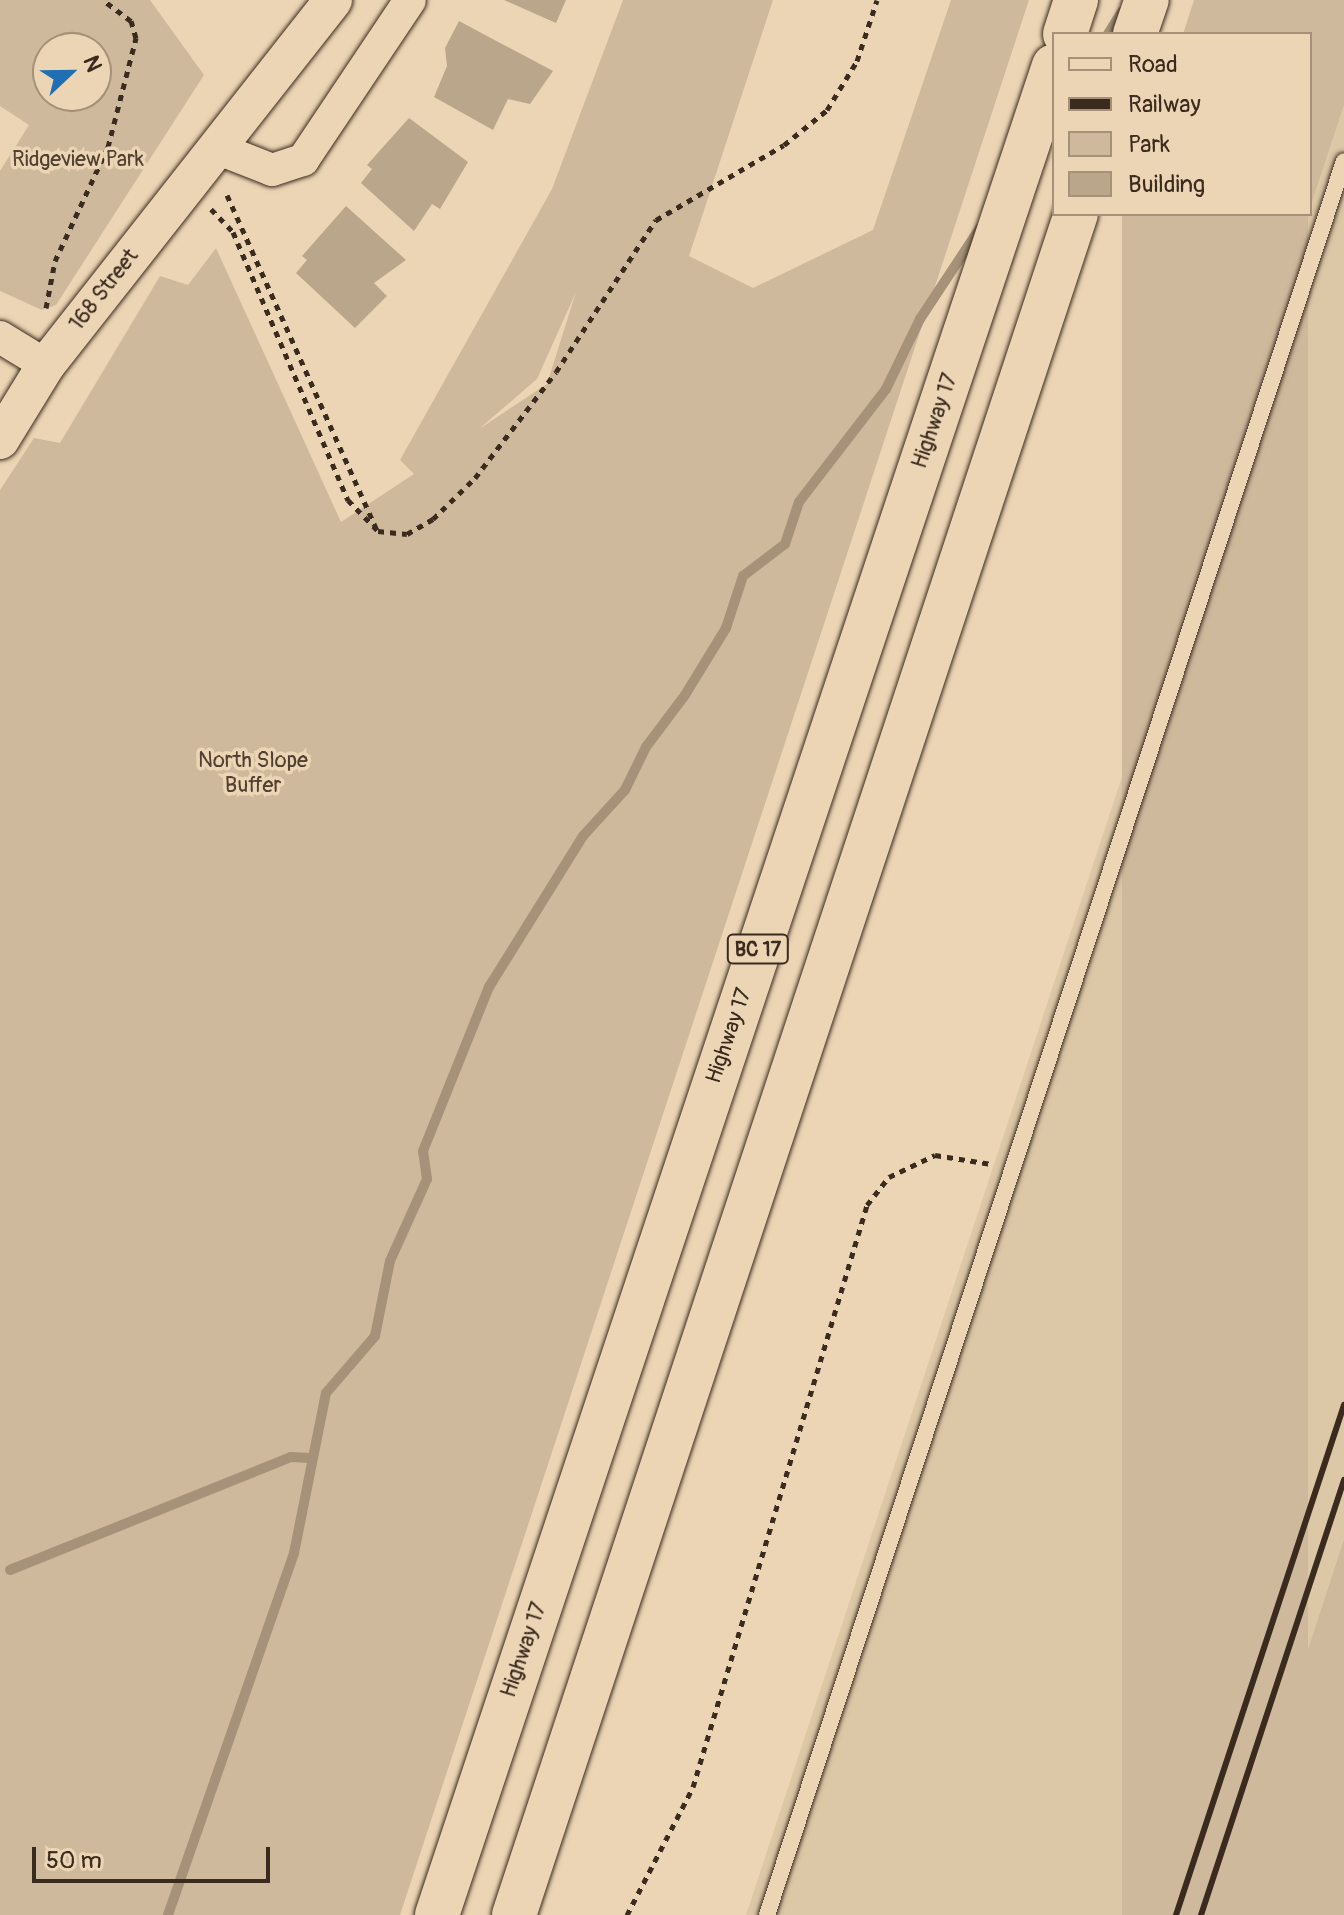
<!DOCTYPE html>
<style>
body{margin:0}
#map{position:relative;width:1344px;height:1915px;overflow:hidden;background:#ebd5b4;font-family:Pangolin,sans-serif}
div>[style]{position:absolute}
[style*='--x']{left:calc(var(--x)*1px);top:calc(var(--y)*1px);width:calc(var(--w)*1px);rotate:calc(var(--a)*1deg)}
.built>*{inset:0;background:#dcc7a7}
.green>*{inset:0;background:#cfb99c;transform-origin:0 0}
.stream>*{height:10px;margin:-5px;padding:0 5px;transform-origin:5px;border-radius:5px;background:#a69279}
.building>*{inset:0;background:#baa68a}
.path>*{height:5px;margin-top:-2.5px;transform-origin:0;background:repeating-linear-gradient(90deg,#3b2a1e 0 6px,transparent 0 12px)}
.roads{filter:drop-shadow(0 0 2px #3b2a1e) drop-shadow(0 0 2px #3b2a1e)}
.service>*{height:16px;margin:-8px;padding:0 8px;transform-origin:8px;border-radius:8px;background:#ebd5b4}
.minor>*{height:32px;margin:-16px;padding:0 16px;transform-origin:16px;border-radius:16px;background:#ebd5b4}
.tertiary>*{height:38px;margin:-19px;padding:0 19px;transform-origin:19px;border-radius:19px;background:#ebd5b4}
.trunk>*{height:44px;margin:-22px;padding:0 22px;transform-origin:22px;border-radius:22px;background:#ebd5b4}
.rail>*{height:6px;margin:-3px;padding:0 3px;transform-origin:3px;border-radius:3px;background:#3b2a1e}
span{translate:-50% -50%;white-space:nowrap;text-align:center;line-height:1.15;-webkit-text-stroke:7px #ebd5b4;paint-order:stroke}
.shield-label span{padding:2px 6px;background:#ebd5b4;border:2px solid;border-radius:6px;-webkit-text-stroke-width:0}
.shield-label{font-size:20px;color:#3b2a1e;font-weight:700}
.park-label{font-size:22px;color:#513f31}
.street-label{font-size:22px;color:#3b2a1e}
.legend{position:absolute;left:1052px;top:32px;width:260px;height:184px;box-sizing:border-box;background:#ebd5b4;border:2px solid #a59178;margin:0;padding:10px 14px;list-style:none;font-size:24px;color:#3b2a1e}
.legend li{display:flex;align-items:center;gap:16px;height:40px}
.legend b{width:40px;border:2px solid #a59178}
.north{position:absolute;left:32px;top:32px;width:80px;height:80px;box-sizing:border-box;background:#ebd5b4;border:2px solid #a59178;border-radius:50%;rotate:68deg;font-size:22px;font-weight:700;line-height:32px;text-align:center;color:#3b2a1e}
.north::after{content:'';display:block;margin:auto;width:28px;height:36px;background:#1f6fb2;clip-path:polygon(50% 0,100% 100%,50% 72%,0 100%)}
.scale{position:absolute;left:32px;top:1847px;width:238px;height:36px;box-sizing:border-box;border:4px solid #3b2a1e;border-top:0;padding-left:10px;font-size:24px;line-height:28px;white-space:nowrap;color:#3b2a1e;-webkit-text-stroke:6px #ebd5b4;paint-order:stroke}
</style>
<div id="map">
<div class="built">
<div style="clip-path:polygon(1344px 105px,1344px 1539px,1221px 1915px,746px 1915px)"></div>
</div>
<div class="green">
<div style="clip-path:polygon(evenodd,0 0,150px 0,204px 75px,56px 305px,42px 310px,0 291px,0 171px,29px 125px,0 106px,0 0,48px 48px,96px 48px,96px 96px,48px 96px,48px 48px)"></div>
<div style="clip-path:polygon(evenodd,623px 0,773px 0,689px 256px,753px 288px,873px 230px,951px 0,1029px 0,400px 1915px,0 1915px,0 490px,34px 438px,60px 443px,160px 276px,188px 285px,216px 248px,341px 522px,414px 474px,400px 460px,552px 189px,623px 0,576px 292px,547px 384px,479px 429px,537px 379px,576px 292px)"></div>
<div style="clip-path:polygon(1194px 0,1344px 0,1344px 105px,1310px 208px,1310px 34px,1183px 34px)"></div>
<div style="left:1122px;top:214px;width:186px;height:1796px"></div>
<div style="clip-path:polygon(1344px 1539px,1344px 1915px,1221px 1915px)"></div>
</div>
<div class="stream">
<div style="--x:1108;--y:34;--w:26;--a:-58"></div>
<div style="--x:10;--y:1570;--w:303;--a:-21.9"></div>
<div style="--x:291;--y:1457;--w:19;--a:3"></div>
<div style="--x:168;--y:1915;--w:383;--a:-70.8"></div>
<div style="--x:294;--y:1553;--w:163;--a:-78.7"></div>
<div style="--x:326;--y:1393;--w:75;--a:-49.3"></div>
<div style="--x:375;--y:1336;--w:76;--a:-78.7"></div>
<div style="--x:390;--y:1261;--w:90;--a:-65.7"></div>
<div style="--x:427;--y:1179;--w:28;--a:-98"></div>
<div style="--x:423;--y:1151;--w:177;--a:-68.1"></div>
<div style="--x:489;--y:987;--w:178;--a:-58.1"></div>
<div style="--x:583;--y:836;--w:62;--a:-47.6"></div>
<div style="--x:625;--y:790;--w:48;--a:-64"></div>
<div style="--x:646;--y:747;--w:65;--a:-53.1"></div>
<div style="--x:685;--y:695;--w:79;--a:-58.5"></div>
<div style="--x:726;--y:628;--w:55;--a:-71.9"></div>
<div style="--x:743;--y:576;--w:53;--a:-37.3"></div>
<div style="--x:785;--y:544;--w:44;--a:-71.6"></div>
<div style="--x:799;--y:502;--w:143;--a:-52.4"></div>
<div style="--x:886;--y:389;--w:78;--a:-64.1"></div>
<div style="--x:920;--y:319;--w:109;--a:-56.6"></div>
</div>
<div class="building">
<div style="clip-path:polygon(504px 0,566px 0,556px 23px)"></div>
<div style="clip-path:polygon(459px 21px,553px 71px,530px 104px,508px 99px,493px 130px,434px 97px,447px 66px,445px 48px)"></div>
<div style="clip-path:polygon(409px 118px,468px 162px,440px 209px,432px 204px,414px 231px,361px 183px,372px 169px,367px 165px)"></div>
<div style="clip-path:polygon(346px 206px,406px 260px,374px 283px,387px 296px,355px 328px,296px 273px,307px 260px,302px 256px)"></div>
</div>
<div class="path">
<div style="--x:227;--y:195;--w:367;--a:65.9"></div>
<div style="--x:211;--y:209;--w:32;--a:46"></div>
<div style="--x:233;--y:232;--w:292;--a:66.8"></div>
<div style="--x:348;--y:500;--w:43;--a:45.9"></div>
<div style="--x:378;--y:531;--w:29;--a:6"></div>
<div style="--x:407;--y:534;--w:30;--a:-30"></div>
<div style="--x:433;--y:519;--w:59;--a:-44.3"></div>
<div style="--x:475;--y:478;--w:133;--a:-52.6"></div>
<div style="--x:556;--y:372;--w:182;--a:-56.7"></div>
<div style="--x:656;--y:220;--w:148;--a:-30.4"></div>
<div style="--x:784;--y:145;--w:55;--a:-39.1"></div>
<div style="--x:827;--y:110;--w:57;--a:-58.5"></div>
<div style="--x:857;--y:61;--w:64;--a:-71.8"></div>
<div style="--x:46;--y:308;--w:48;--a:-79.2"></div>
<div style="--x:55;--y:261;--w:126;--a:-65.1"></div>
<div style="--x:108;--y:147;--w:113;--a:-75.6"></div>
<div style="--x:136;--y:38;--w:18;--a:-106"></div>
<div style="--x:131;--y:21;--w:35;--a:-143"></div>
<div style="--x:627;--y:1915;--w:144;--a:-62.7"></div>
<div style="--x:693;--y:1787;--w:607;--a:-73.35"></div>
<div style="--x:867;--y:1205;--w:36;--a:-52"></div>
<div style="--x:889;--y:1177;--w:51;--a:-25.6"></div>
<div style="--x:935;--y:1155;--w:57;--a:9.1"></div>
</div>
<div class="roads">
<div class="service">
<div style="--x:767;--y:1915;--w:1846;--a:-71.79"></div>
</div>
<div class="minor">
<div style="--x:219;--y:149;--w:57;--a:21.6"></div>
<div style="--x:272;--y:170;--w:33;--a:-18"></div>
<div style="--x:303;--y:160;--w:192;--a:-56.2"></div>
<div style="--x:0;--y:337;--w:54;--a:31.3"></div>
</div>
<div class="tertiary">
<div style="--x:0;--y:440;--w:88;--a:-58.5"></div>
<div style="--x:46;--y:365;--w:464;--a:-51.8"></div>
</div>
<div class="trunk">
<div style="--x:1065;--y:34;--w:36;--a:-72"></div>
<div style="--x:1135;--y:34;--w:36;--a:-71"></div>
<div style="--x:437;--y:1915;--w:1949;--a:-71.55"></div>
<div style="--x:514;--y:1915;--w:1791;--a:-71.72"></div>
</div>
</div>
<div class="rail">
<div style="--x:1176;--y:1915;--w:537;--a:-71.77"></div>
<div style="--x:1201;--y:1915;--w:458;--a:-71.8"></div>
</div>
<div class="shield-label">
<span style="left:758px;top:949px">BC 17</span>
</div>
<div class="park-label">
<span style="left:78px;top:160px">Ridgeview Park</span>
<span style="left:253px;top:773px">North Slope<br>Buffer</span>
</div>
<div class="street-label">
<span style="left:104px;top:290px;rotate:-52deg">168 Street</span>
<span style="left:935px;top:421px;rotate:-71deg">Highway 17</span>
<span style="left:729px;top:1036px;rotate:-71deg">Highway 17</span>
<span style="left:524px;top:1650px;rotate:-71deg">Highway 17</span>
</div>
<ul class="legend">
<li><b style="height:10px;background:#ebd5b4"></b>Road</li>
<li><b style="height:10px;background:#3b2a1e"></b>Railway</li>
<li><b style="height:22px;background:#cfb99c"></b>Park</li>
<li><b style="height:22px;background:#baa68a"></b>Building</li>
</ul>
<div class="north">N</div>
<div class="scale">50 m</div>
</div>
